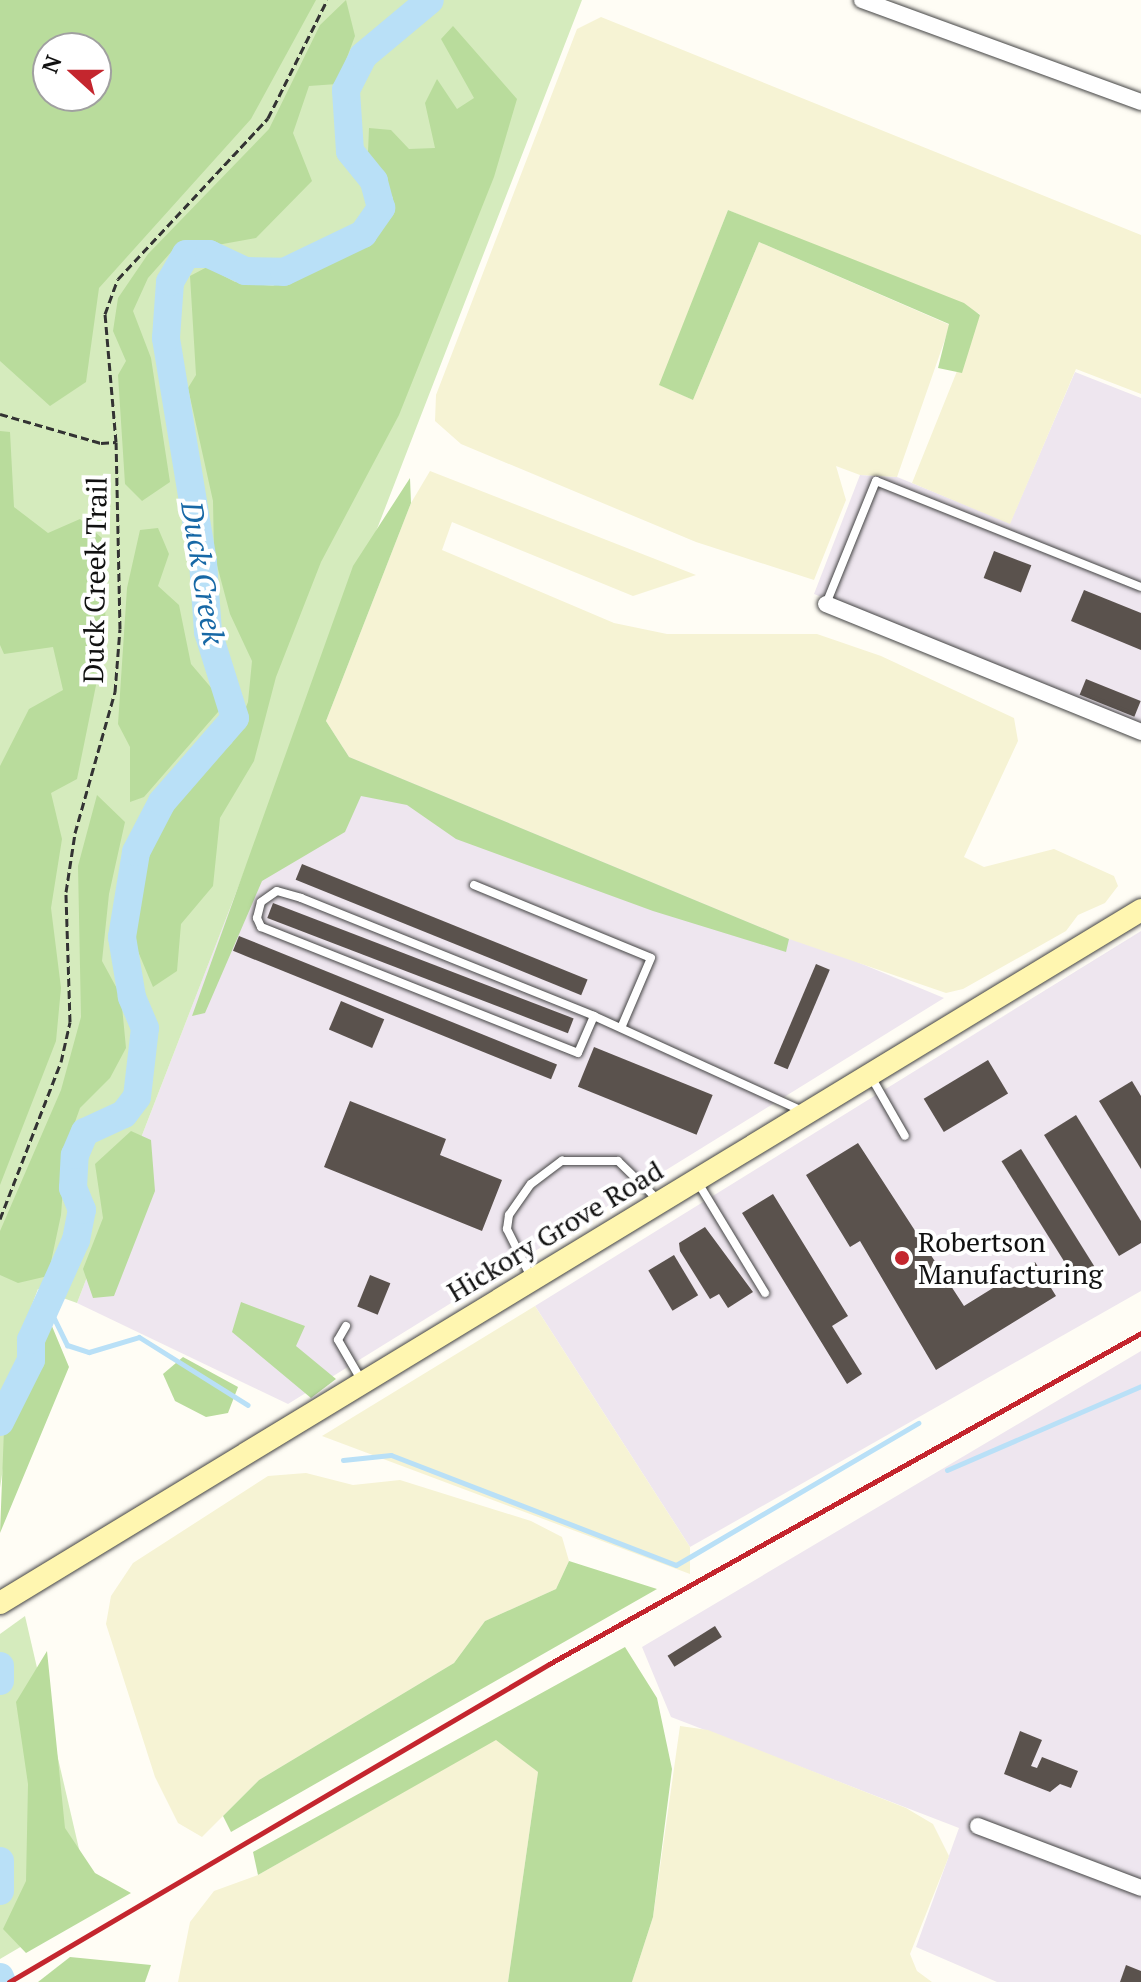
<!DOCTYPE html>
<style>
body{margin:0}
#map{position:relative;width:1141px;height:1982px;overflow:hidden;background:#fffdf5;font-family:"PT Serif",serif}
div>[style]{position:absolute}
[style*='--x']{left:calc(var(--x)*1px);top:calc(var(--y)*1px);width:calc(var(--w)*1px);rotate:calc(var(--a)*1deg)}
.industrial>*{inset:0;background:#eee6ef}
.farmland>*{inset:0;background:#f6f3d4}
.green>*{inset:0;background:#d5ebbd}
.forest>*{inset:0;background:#b9dc9c}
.stream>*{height:5px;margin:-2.5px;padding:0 2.5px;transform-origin:2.5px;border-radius:2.5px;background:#b9e0f7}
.river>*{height:28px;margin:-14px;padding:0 14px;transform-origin:14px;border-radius:14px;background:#b9e0f7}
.building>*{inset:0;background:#5a524d;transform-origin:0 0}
.path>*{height:3px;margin-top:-1.5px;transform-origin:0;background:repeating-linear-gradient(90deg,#333 0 8px,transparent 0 12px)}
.roads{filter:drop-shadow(0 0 2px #444) drop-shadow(0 0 2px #444)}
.service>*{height:8px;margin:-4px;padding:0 4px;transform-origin:4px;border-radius:4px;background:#fff}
.minor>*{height:16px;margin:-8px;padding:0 8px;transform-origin:8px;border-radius:8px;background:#fff}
.secondary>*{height:22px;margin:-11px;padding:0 11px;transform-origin:11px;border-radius:11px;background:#fff6b0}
.rail>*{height:5px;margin:-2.5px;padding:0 2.5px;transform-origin:2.5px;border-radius:2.5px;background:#c4262e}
.dots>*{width:22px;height:22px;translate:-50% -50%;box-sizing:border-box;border:4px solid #fff;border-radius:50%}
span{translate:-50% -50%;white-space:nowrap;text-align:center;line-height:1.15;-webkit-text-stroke:8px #fff;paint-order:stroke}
.street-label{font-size:28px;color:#111}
.poi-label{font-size:28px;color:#111}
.left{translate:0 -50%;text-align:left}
.water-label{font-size:30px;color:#1768a6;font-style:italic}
.north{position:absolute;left:32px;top:32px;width:80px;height:80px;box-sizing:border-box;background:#fff;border:2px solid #a0a0a0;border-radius:50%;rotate:291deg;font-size:22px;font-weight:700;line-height:32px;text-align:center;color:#111}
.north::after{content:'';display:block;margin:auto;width:28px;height:36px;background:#c4262e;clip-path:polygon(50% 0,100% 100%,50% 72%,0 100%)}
</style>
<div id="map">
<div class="industrial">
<div style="clip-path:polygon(1075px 372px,1141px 398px,1141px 723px,814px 594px,860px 475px,897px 477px,1010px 523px)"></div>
<div style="clip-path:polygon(299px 730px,944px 998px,288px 1404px,77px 1303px)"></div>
<div style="clip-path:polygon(1141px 931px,1141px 1291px,690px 1547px,535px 1306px)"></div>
<div style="clip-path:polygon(1141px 1351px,1141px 1982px,997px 1982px,916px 1947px,959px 1828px,671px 1717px,642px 1647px)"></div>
</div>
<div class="farmland">
<div style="clip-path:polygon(601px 17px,1141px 235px,1141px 394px,1076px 369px,1010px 524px,912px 483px,980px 314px,728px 210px,660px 385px,693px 400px,759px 242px,950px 325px,897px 477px,860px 475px,836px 466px,846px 500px,814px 580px,696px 542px,461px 444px,435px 421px,436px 395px,577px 29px)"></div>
<div style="clip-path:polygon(430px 471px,696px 575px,633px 596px,452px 522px,442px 550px,614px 623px,667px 634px,817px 634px,881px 656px,1014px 718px,1018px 741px,964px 857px,984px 867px,1054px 849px,1114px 876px,1118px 886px,1105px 903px,1078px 915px,1066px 931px,963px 989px,946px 993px,789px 939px,349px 757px,326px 721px,411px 503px)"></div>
<div style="clip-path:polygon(535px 1306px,690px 1547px,690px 1574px,322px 1436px)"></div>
<div style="clip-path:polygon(306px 1473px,353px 1485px,400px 1480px,531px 1521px,562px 1537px,569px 1561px,556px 1589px,485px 1621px,454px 1663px,259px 1780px,202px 1837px,178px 1823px,155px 1777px,106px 1624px,111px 1596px,133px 1563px,268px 1476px)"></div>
<div style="clip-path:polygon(680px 1726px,708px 1730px,906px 1808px,933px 1824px,949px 1856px,910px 1954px,917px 1971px,932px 1982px,632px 1982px,653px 1917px)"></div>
<div style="clip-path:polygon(496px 1739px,538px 1772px,508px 1982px,178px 1982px,190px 1922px,214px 1891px,258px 1875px)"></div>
</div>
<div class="green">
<div style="clip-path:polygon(216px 0,582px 0,77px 1303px,38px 1289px,25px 1323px,0 1488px,0 295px)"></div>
<div style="clip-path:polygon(25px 1616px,92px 1905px,0 1959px,0 1634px)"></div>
</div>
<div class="forest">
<div style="clip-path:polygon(evenodd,0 0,316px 0,251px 119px,99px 288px,86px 382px,50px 406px,0 361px,0 0,48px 48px,96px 48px,96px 96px,48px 96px,48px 48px)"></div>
<div style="clip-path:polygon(346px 0,355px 36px,337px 84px,309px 86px,293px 133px,312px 181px,256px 238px,206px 247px,180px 242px,148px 278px,133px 311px,151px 358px,170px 482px,142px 501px,125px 484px,118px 375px,126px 361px,113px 331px,118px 298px,148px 254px,269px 129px,320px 25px)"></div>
<div style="clip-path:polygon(453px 26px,517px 99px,494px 177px,399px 415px,321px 562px,276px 677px,254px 761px,220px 818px,213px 886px,181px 924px,177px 971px,153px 987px,137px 949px,133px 911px,139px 875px,152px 837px,177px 795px,232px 743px,248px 702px,252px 661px,230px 614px,214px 554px,213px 501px,188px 388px,196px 375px,190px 276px,207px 267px,235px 282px,273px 286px,367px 235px,393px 198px,368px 152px,369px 128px,391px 130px,409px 149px,435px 148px,425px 103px,437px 79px,457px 109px,474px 98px,441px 39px)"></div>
<div style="clip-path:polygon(728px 210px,964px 303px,980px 315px,962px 373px,938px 368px,949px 324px,759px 242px,693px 400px,659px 385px)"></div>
<div style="clip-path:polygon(0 431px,10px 432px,14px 507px,48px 533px,80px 519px,103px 539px,106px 636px,77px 779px,51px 793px,62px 839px,51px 908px,61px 988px,56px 1041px,0 1185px,0 766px,29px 709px,63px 690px,53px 647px,4px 654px,0 645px)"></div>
<div style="clip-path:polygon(410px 478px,411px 503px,326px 721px,349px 757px,789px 939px,786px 952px,653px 911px,456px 839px,407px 805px,361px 796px,345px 832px,262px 881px,205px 1013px,192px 1016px,353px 566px)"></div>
<div style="clip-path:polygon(158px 528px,169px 554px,158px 586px,179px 605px,191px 664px,225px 704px,144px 797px,130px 802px,130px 747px,118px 724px,127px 588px,140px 530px)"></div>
<div style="clip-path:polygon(97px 795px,125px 822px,109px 894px,102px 961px,121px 996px,126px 1048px,110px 1078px,80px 1108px,66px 1147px,61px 1215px,48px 1276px,18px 1283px,0 1275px,0 1231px,61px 1090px,81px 1017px,78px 866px)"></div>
<div style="clip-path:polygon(131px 1131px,151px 1140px,155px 1191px,114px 1296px,93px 1298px,83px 1269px,103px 1218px,95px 1164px)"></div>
<div style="clip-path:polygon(241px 1302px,305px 1326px,296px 1346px,336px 1379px,311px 1398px,232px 1332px)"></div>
<div style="clip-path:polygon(35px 1315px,49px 1319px,69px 1367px,0 1533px,4px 1429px,35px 1368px)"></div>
<div style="clip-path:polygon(183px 1357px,238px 1387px,228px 1413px,206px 1417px,175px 1401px,163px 1374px)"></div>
<div style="clip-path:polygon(569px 1561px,657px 1589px,231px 1832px,223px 1816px,259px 1780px,454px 1663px,485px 1621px,556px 1589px)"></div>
<div style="clip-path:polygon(625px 1647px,657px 1698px,672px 1769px,653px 1917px,632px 1982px,508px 1982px,538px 1772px,496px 1740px,258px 1875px,253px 1852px)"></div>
<div style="clip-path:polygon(47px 1651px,65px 1828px,95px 1873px,131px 1893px,26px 1953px,3px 1929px,26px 1881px,28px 1784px,16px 1702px)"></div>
<div style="clip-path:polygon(70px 1957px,151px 1965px,145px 1982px,38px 1982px)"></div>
</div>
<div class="stream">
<div style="--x:47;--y:1304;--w:46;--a:64"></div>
<div style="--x:67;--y:1345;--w:23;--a:18"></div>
<div style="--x:89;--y:1352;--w:52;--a:-16.7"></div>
<div style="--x:139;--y:1337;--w:128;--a:32"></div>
<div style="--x:343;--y:1460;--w:48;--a:-5.9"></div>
<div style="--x:391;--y:1455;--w:305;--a:21.1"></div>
<div style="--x:676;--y:1565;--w:281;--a:-30.4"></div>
<div style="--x:947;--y:1470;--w:211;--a:-23.4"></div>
</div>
<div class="river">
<div style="--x:0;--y:1422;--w:69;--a:-63.4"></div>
<div style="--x:31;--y:1360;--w:20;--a:-90"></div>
<div style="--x:31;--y:1340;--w:110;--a:-65.8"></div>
<div style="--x:76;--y:1240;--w:31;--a:-79"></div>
<div style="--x:82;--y:1210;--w:24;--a:-112"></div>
<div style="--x:73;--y:1188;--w:33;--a:-87"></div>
<div style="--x:75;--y:1155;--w:25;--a:-67"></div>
<div style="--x:85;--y:1132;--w:43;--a:-24.8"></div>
<div style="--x:124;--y:1114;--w:21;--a:-53"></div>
<div style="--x:137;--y:1097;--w:69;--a:-83.4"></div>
<div style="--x:145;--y:1028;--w:34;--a:-113"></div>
<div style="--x:132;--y:997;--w:61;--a:-99.5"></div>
<div style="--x:122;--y:937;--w:86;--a:-80.6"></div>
<div style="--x:136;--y:852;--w:56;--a:-62.5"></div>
<div style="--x:162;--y:802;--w:111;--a:-49"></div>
<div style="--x:235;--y:718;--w:90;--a:-107.4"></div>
<div style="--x:208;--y:632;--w:70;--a:-94.1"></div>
<div style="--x:203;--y:562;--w:227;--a:-99.4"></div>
<div style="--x:166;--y:338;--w:56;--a:-85.9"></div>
<div style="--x:170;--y:282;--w:32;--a:-60"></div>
<div style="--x:186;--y:254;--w:23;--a:0"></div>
<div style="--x:209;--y:254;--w:40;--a:25"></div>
<div style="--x:245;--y:271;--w:39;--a:1"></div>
<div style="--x:284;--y:272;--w:88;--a:-25.7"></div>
<div style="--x:363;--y:234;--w:32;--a:-55"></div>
<div style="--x:381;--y:208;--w:28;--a:-105"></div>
<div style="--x:374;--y:181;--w:38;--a:-129"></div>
<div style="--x:350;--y:151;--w:61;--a:-93.8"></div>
<div style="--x:346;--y:90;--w:38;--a:-63"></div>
<div style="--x:363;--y:56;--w:87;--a:-39.9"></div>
<div style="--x:0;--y:1666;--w:15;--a:90"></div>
<div style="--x:0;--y:1861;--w:30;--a:90"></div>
<div style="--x:0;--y:1977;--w:5;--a:68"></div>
</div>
<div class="building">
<div style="left:994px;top:551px;width:40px;height:29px;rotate:21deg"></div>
<div style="clip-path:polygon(1084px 590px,1141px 613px,1141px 650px,1071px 621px)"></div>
<div style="left:1086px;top:679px;width:59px;height:17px;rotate:22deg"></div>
<div style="left:302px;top:864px;width:308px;height:17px;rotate:22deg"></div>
<div style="left:273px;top:903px;width:322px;height:16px;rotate:21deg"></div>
<div style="left:239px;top:936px;width:343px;height:16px;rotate:22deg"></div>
<div style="left:816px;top:964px;width:15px;height:108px;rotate:23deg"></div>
<div style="left:341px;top:1001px;width:47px;height:31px;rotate:23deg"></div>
<div style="left:594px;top:1047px;width:128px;height:43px;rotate:22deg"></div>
<div style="left:988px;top:1060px;width:39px;height:75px;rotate:59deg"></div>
<div style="clip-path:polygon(1132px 1081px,1141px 1096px,1141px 1169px,1099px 1101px)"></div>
<div style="clip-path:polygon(350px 1101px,446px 1139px,440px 1155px,502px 1180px,482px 1231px,324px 1167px)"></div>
<div style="clip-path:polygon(1076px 1115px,1141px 1221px,1141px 1243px,1119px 1256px,1044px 1135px)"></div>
<div style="clip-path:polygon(858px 1143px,964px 1306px,1035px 1262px,1056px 1296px,936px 1370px,860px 1241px,850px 1247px,806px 1175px)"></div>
<div style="left:1021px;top:1149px;width:143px;height:23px;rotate:58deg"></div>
<div style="clip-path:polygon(773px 1194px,848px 1316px,832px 1326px,862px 1374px,847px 1384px,742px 1213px)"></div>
<div style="clip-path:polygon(705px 1227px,753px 1292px,728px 1308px,719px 1294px,710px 1299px,680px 1251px,679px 1243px)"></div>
<div style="left:674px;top:1255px;width:47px;height:30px;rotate:59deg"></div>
<div style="left:370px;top:1275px;width:22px;height:34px;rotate:22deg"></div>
<div style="left:715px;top:1626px;width:13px;height:56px;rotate:58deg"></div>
<div style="clip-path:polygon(1020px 1731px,1042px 1740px,1031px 1766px,1037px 1768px,1042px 1757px,1078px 1771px,1071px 1788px,1060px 1784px,1050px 1792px,1004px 1774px)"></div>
<div style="clip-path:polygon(1126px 1965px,1141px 1971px,1141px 1982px,1120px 1982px)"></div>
</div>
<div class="path">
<div style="--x:0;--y:414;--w:105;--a:16"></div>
<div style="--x:101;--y:443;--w:15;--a:-4"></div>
<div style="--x:0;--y:1219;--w:168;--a:-68.8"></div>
<div style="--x:61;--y:1062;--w:41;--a:-77.3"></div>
<div style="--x:70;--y:1022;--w:130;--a:-91.8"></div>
<div style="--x:66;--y:892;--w:60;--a:-81.3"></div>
<div style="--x:75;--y:833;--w:147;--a:-74.2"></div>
<div style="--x:115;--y:692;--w:63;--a:-85.5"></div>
<div style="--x:120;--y:629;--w:187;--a:-91.2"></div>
<div style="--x:116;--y:442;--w:128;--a:-94.9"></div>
<div style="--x:105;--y:314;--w:37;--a:-70"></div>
<div style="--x:118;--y:279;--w:220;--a:-47"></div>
<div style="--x:268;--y:118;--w:132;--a:-63.4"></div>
</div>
<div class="roads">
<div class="service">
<div style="--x:826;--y:604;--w:133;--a:-67.9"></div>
<div style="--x:876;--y:481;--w:285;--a:21.8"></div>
<div style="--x:474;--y:885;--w:191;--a:22.4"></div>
<div style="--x:651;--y:958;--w:76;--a:113.2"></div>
<div style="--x:594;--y:1016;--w:40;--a:113.4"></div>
<div style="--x:578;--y:1053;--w:341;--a:-158.3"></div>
<div style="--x:261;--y:927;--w:10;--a:-114"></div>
<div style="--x:257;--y:918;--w:16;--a:-76"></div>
<div style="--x:261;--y:902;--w:19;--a:-35"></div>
<div style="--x:277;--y:891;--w:25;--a:16"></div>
<div style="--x:301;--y:898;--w:316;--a:21.9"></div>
<div style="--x:594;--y:1016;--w:229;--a:24.5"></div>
<div style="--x:870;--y:1075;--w:70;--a:60.2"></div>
<div style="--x:697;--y:1181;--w:131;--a:58.7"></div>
<div style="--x:532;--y:1279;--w:56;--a:-116.6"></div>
<div style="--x:507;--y:1229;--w:14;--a:-82"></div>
<div style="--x:509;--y:1215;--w:38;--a:-55"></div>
<div style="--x:531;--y:1184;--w:39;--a:-37"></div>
<div style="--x:562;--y:1161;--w:56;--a:0"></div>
<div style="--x:618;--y:1161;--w:59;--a:44.3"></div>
<div style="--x:346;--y:1326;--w:16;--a:120"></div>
<div style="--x:338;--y:1340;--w:50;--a:59.8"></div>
</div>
<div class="minor">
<div style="--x:862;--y:0;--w:297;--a:20.1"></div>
<div style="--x:826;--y:604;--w:340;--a:22.1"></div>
<div style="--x:978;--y:1826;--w:174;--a:20.8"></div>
</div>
<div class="secondary">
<div style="--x:0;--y:1603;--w:1335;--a:-31.27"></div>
</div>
</div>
<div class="rail">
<div style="--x:9;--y:1982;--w:627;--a:-30.49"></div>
<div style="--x:549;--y:1664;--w:678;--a:-29.21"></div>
</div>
<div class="dots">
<div style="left:902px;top:1258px;background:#c4262e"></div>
</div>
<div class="street-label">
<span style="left:95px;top:580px;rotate:-89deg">Duck Creek Trail</span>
<span style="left:555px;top:1231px;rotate:-31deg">Hickory Grove Road</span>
</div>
<div class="poi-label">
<span class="left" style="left:918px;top:1258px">Robertson<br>Manufacturing</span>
</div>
<div class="water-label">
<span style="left:203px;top:573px;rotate:81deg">Duck Creek</span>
</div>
<div class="north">N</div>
</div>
